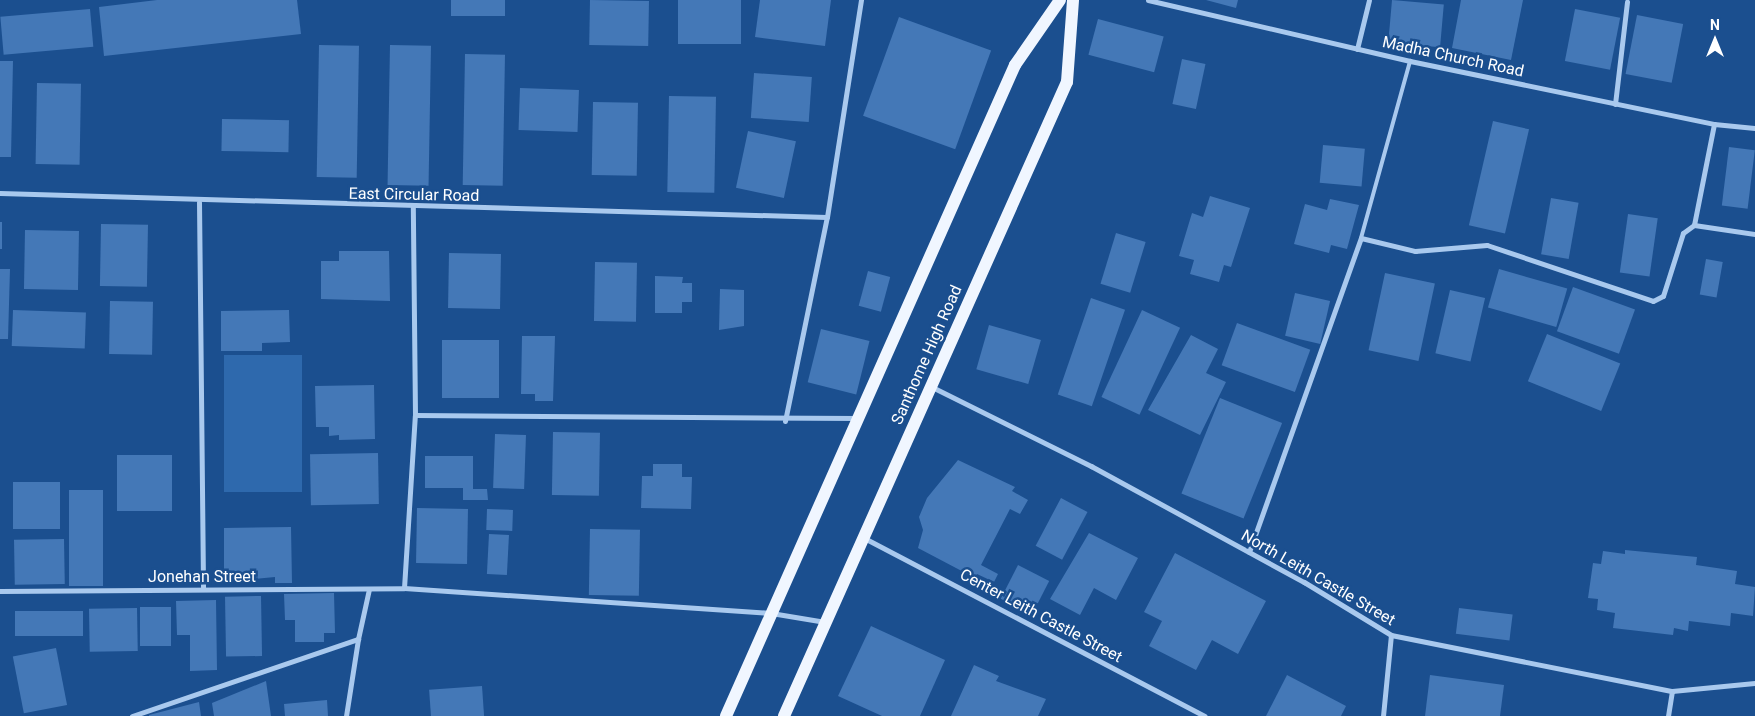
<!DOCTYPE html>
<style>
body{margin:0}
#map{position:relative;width:1755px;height:716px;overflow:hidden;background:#1b4f8f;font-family:Roboto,sans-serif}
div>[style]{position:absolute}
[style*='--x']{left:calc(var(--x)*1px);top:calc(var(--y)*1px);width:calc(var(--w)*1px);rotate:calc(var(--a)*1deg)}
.green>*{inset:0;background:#2e69ad;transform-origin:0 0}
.building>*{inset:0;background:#4478b7;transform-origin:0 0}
.service>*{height:4px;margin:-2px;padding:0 2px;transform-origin:2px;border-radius:2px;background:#a9c9ee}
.minor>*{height:5px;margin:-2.5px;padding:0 2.5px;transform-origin:2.5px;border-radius:2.5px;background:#a9c9ee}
.primary>*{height:12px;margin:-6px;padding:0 6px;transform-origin:6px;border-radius:6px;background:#f0f6ff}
span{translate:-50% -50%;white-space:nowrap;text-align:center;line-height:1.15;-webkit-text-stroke:5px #1b4f8f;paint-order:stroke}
.street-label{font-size:16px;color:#fff}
.north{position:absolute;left:1690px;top:15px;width:50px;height:50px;-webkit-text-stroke:4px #1b4f8f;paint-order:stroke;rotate:0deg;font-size:14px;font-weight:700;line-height:20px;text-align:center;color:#fff}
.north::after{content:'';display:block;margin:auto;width:18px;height:22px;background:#fff;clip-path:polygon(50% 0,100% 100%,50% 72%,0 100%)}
</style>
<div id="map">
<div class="green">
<div style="left:224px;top:355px;width:78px;height:137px"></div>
</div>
<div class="building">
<div style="clip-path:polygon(157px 0,297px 0,301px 34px,104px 56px,99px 7px)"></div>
<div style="left:451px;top:0;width:54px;height:16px"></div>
<div style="left:590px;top:0;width:59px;height:45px;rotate:1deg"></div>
<div style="left:678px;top:0;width:63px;height:44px"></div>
<div style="clip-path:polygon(760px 0,831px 0,825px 46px,755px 37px)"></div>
<div style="clip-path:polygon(1206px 0,1238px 0,1236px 8px)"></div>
<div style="left:1392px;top:0;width:52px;height:43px;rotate:5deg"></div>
<div style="clip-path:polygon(1461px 0,1523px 0,1511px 60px,1452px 48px)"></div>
<div style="left:90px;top:9px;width:38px;height:90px;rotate:85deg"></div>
<div style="left:1575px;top:9px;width:46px;height:53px;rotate:11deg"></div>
<div style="left:1637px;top:15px;width:47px;height:60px;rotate:11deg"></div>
<div style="left:899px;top:17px;width:98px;height:105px;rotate:20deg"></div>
<div style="left:1098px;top:19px;width:68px;height:37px;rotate:15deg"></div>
<div style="left:319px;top:45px;width:40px;height:132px;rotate:1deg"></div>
<div style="left:390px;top:45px;width:41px;height:140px;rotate:1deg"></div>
<div style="left:465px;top:54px;width:40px;height:131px;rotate:1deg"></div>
<div style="left:1182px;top:59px;width:24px;height:46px;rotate:12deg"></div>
<div style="clip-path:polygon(0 61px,13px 61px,11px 157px,0 157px)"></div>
<div style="left:754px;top:73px;width:58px;height:45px;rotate:4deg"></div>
<div style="left:37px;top:83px;width:44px;height:81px;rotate:1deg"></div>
<div style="left:520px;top:88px;width:59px;height:42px;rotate:2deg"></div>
<div style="left:669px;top:96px;width:47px;height:96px;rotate:1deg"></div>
<div style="left:593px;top:102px;width:45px;height:73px;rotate:1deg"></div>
<div style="left:222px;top:119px;width:67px;height:32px;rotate:1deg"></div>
<div style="left:1493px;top:121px;width:37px;height:107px;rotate:13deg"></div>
<div style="left:748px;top:131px;width:49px;height:58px;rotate:12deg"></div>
<div style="left:1323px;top:145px;width:42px;height:38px;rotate:5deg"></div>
<div style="left:1729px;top:147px;width:26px;height:59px;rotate:7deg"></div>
<div style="clip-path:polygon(1210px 196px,1250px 208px,1231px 267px,1224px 265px,1219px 282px,1190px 274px,1194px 260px,1179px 256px,1192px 213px,1203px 217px)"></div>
<div style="left:1551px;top:198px;width:28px;height:57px;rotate:10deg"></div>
<div style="clip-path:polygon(1330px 199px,1359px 205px,1347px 249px,1331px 245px,1329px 253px,1294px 244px,1305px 204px,1327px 210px)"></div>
<div style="left:1628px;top:214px;width:30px;height:59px;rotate:8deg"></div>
<div style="left:0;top:222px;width:2px;height:27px"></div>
<div style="left:101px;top:224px;width:47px;height:62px;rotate:1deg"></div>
<div style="left:25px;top:230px;width:54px;height:59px;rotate:1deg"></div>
<div style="left:1116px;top:233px;width:31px;height:53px;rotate:17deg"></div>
<div style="clip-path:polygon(339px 251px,389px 251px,390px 301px,321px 299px,321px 261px,339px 261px)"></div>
<div style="left:449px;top:253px;width:52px;height:55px;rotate:1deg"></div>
<div style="left:1706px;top:259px;width:17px;height:36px;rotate:10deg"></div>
<div style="left:595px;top:262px;width:42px;height:59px;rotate:1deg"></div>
<div style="clip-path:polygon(0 269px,10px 269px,8px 339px,0 339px)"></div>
<div style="left:1499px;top:269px;width:71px;height:40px;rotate:16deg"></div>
<div style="left:868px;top:271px;width:23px;height:36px;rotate:15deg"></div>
<div style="left:1385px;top:273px;width:51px;height:79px;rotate:12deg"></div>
<div style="clip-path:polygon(655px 276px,683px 277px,682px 283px,692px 283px,692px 302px,682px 302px,682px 313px,655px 313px)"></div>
<div style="left:1573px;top:287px;width:66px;height:47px;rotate:20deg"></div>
<div style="clip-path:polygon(720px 289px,744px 290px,744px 326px,719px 330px)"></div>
<div style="left:1450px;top:290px;width:36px;height:65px;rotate:13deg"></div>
<div style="left:1295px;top:293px;width:36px;height:44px;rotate:13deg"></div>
<div style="left:1091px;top:298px;width:36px;height:102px;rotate:19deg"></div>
<div style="left:110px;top:301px;width:43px;height:53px;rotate:1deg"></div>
<div style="left:13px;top:310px;width:73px;height:36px;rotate:2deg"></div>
<div style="clip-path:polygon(289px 310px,290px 342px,262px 343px,262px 351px,221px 351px,221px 311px)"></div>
<div style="left:1142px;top:310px;width:42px;height:96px;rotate:25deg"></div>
<div style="left:1237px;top:323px;width:78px;height:45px;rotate:20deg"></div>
<div style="left:989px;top:325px;width:54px;height:46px;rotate:16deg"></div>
<div style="left:821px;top:329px;width:50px;height:55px;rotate:14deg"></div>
<div style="left:1547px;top:334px;width:79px;height:51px;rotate:22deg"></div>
<div style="clip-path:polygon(1191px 335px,1218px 349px,1206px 373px,1226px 382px,1200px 435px,1148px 410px)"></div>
<div style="clip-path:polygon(522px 336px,555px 336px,553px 401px,535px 401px,535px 394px,521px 394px)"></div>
<div style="left:442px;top:340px;width:57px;height:58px"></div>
<div style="clip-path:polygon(374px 385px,375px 439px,339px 440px,339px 435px,329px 436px,329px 427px,316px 427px,315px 386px)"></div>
<div style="left:1220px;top:398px;width:67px;height:103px;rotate:22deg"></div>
<div style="left:553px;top:432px;width:47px;height:63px;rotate:1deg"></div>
<div style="left:495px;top:434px;width:31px;height:54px;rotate:2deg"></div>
<div style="left:378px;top:453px;width:51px;height:68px;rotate:89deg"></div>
<div style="left:117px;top:455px;width:55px;height:56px"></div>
<div style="clip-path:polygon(425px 456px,473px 456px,473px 489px,487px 489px,488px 500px,463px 500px,463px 488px,425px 488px)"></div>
<div style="clip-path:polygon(958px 460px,1015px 487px,1012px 491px,1028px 500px,1020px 514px,1010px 509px,981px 565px,998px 574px,994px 582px,977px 574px,975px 578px,918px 548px,923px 530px,919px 517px,927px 498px)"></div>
<div style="clip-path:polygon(653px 464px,682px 464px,682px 477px,692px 477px,691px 509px,641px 508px,642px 476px,653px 476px)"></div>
<div style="left:60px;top:482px;width:47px;height:47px;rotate:90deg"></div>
<div style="left:69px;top:490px;width:34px;height:96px"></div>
<div style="left:1061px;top:498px;width:30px;height:54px;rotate:28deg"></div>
<div style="left:417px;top:508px;width:51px;height:55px;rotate:1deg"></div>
<div style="left:487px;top:509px;width:26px;height:21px;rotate:2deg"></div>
<div style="clip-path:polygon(291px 527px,292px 583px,275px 583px,275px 577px,224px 582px,224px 528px)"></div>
<div style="left:590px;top:529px;width:50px;height:66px;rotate:1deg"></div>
<div style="clip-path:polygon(1089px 533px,1138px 558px,1116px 600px,1094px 588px,1080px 615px,1050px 599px)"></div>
<div style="left:489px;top:534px;width:20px;height:40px;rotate:3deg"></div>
<div style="left:64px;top:539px;width:45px;height:50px;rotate:89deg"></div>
<div style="clip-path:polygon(1625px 550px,1697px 557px,1696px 565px,1737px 571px,1735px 584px,1755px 587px,1753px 616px,1731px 613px,1730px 626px,1689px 621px,1688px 631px,1674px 628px,1673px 635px,1613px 628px,1615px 613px,1597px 610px,1598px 599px,1588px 598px,1593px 563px,1601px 564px,1603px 551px,1625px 554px)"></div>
<div style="clip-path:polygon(1175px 553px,1266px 601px,1238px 654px,1212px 640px,1196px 670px,1149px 646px,1162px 621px,1144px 612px)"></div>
<div style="left:1018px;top:565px;width:35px;height:38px;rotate:27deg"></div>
<div style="clip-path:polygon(334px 593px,335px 633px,324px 633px,324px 642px,295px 642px,295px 620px,285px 620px,284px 594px)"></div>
<div style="left:261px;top:596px;width:60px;height:36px;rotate:89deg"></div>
<div style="clip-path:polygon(216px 600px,217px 670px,190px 671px,190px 635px,177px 635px,176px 601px)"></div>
<div style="left:140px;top:607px;width:31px;height:39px"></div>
<div style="left:137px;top:608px;width:43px;height:48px;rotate:89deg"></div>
<div style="left:1459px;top:608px;width:54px;height:26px;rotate:7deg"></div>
<div style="left:83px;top:611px;width:25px;height:68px;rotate:90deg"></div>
<div style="clip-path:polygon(871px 626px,945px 660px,920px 716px,882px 716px,838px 696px)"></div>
<div style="left:56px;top:648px;width:58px;height:44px;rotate:79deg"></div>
<div style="clip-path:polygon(974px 665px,999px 676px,996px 681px,1046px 699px,1038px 716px,951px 716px)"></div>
<div style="clip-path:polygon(1287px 675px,1346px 706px,1341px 716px,1266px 716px)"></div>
<div style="clip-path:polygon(1430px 675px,1504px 685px,1500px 716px,1425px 716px)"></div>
<div style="clip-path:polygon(266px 681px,271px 716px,214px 716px,212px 703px)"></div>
<div style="left:482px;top:686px;width:30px;height:53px;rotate:86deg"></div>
<div style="clip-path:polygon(327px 700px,328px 716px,285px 716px,284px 704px)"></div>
<div style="clip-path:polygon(199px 702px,201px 716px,149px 716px,149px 715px)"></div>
</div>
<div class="service">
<div style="--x:1361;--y:238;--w:184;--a:-74.5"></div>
</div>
<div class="minor">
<div style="--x:1148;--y:0;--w:269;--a:13.1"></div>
<div style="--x:1410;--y:61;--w:310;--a:11.7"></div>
<div style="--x:1714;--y:124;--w:41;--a:5.6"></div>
<div style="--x:1357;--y:49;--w:50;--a:-76.2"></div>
<div style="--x:1615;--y:104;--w:103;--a:-83.3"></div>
<div style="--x:1714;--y:124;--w:103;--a:101.2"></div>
<div style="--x:1694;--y:225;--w:62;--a:8.4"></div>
<div style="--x:0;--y:193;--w:827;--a:1.66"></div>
<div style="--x:199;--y:202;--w:387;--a:89.4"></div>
<div style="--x:932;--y:387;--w:178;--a:26.4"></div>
<div style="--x:1091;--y:466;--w:243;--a:28.6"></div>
<div style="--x:1304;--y:582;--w:102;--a:31.3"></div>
<div style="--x:1391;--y:635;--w:287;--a:11.3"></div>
<div style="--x:1672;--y:691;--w:83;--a:-5.5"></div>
<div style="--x:415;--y:415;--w:443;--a:0.4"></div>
<div style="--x:785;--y:421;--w:208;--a:-78.4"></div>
<div style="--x:827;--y:217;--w:220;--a:-81.1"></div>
<div style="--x:866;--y:539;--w:382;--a:27.6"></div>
<div style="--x:1249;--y:552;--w:333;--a:-70.4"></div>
<div style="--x:1361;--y:238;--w:56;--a:13.5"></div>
<div style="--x:1415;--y:251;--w:72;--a:-4.8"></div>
<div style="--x:1487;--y:245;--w:175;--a:18.6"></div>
<div style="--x:1653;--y:301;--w:11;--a:-27"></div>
<div style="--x:1663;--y:296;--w:66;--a:-72.4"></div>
<div style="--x:1683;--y:233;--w:14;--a:-36"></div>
<div style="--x:404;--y:588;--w:173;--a:-86.4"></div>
<div style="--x:415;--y:415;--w:208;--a:-90.6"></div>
<div style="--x:0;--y:591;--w:404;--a:-0.4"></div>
<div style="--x:404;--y:588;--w:368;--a:3.9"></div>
<div style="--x:771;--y:613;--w:55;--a:9.5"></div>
<div style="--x:132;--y:716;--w:239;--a:-18.8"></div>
<div style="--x:358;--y:639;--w:51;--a:-77.6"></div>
<div style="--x:346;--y:716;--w:78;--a:-81.1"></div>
<div style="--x:1383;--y:716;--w:81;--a:-84.4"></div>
<div style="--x:1668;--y:716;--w:25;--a:-81"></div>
</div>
<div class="primary">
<div style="--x:726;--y:716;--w:712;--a:-66.06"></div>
<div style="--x:1015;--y:65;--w:79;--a:-55.3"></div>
<div style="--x:784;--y:716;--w:694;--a:-65.95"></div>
<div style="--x:1067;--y:82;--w:82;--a:-85.8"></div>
</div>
<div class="street-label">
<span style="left:1453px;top:57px;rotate:12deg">Madha Church Road</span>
<span style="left:414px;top:195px;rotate:1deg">East Circular Road</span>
<span style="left:927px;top:355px;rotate:-66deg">Santhome High Road</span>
<span style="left:202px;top:577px">Jonehan Street</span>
<span style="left:1318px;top:578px;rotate:30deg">North Leith Castle Street</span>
<span style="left:1041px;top:616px;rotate:28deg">Center Leith Castle Street</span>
</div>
<div class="north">N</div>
</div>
